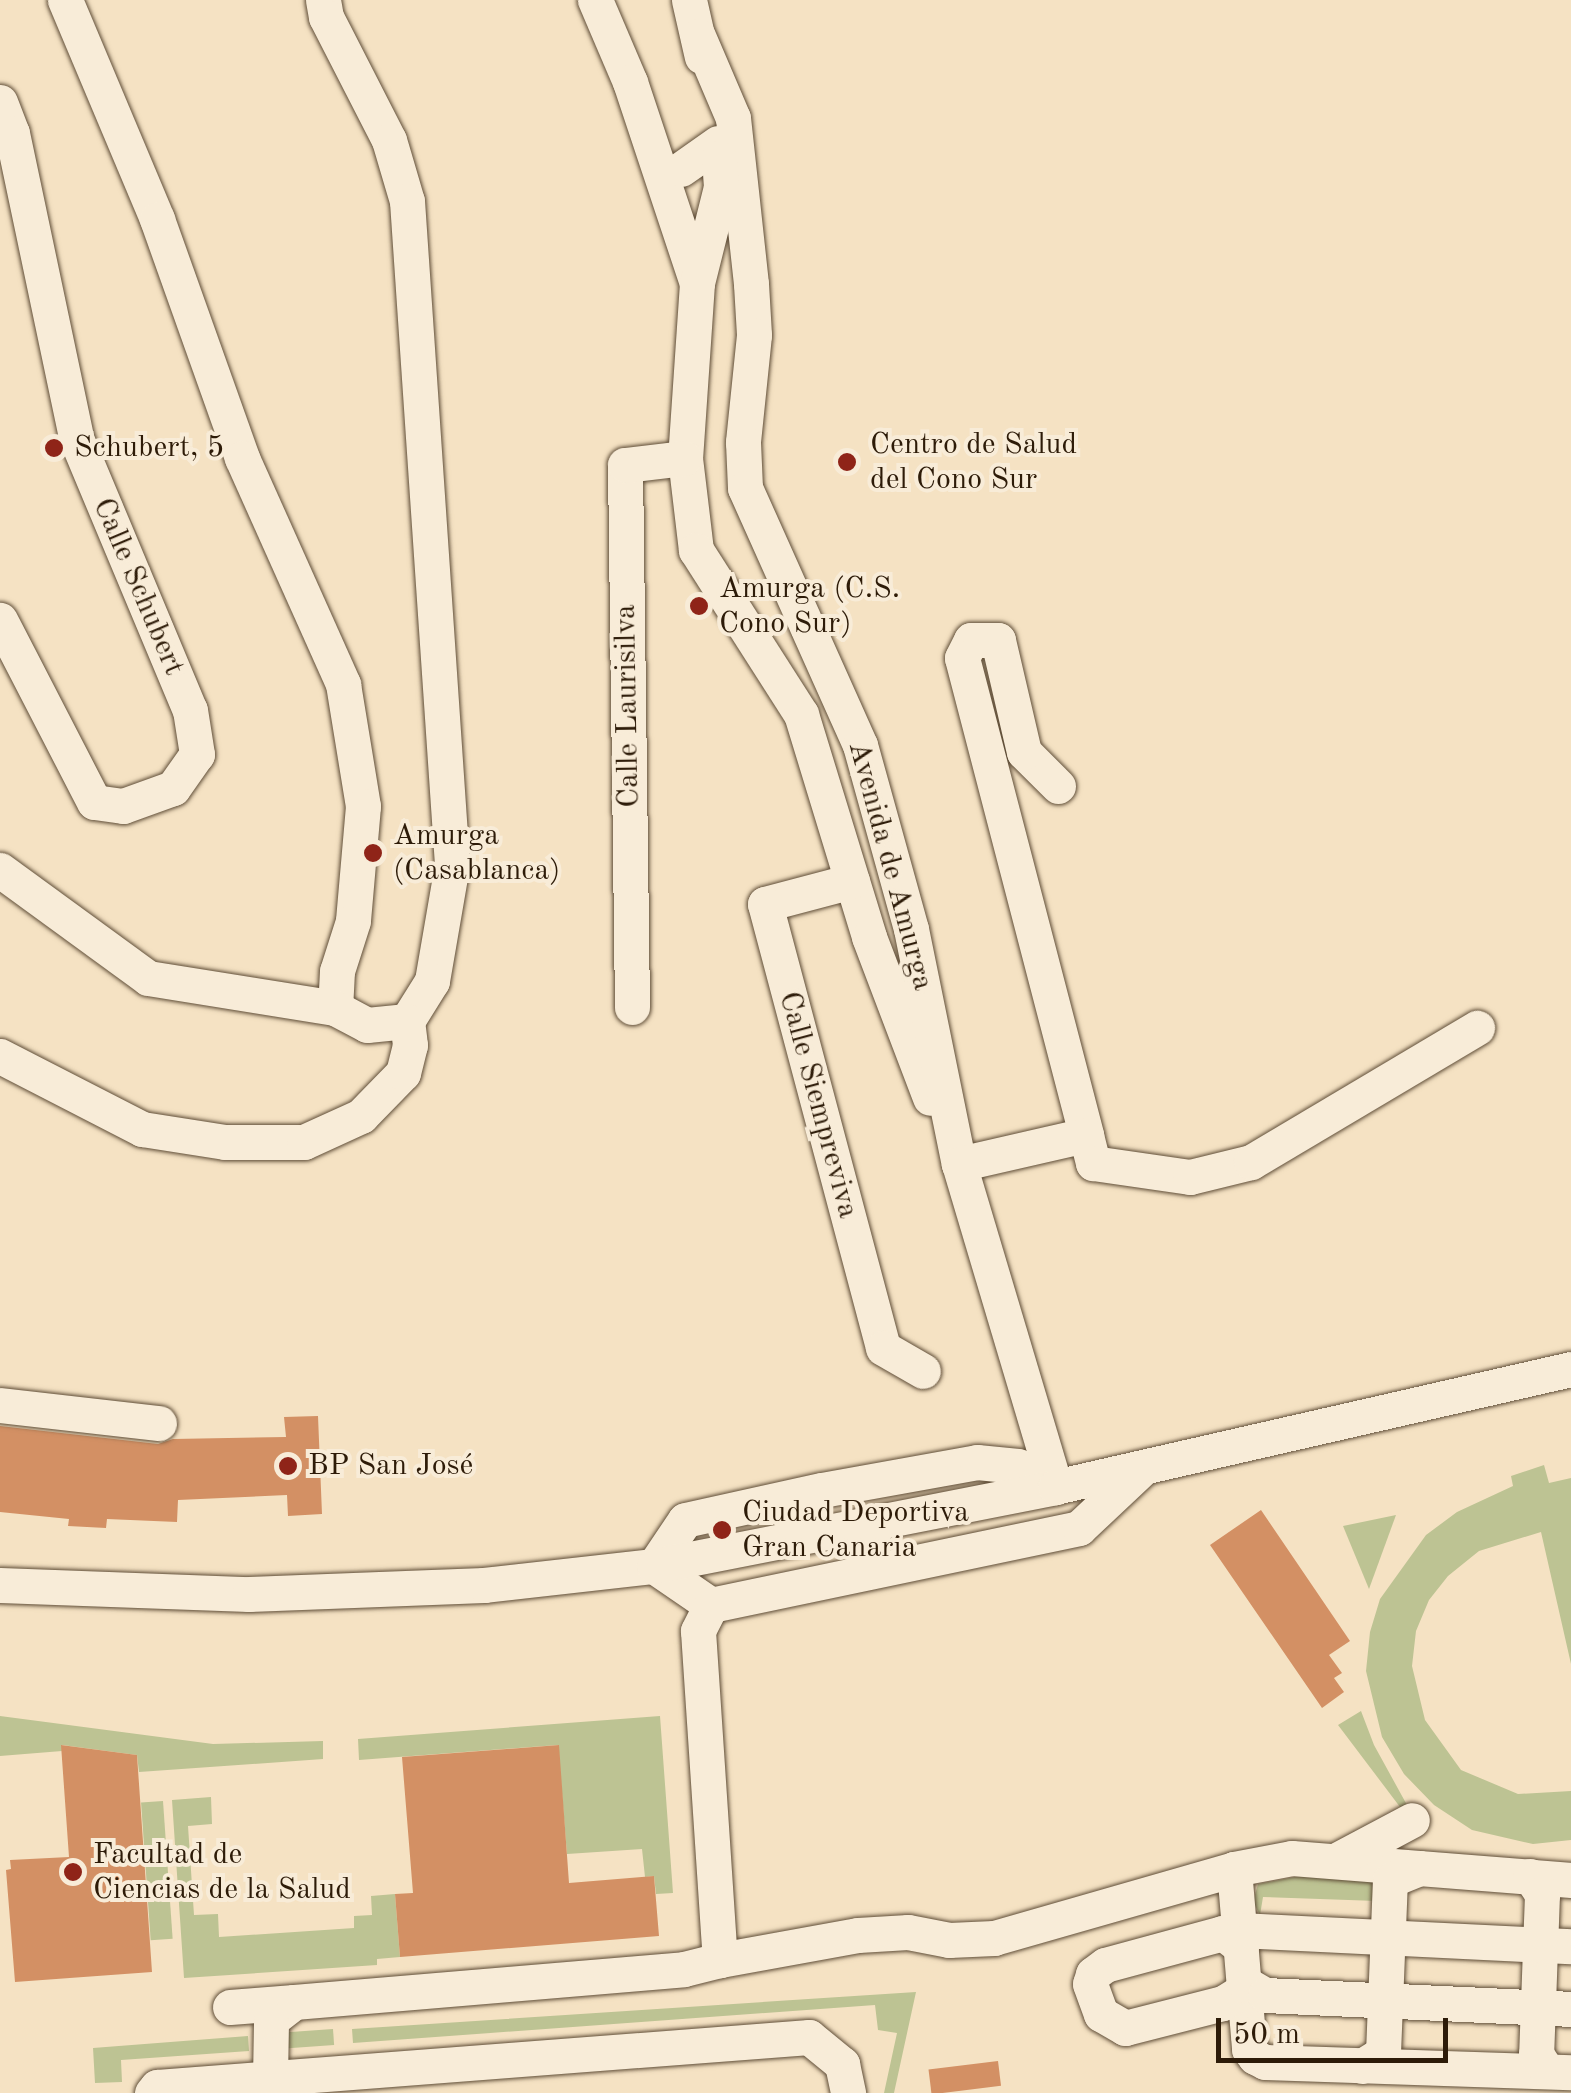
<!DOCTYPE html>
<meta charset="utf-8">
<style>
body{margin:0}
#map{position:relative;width:1571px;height:2093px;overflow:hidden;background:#f5e2c3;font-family:"Old Standard TT",serif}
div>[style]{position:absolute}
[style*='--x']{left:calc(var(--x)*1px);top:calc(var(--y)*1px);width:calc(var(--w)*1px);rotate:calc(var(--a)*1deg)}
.green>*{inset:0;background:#bdc393;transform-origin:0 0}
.building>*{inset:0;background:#d39064;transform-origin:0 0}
.roads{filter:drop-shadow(0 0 2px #5f4d37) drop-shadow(0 0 2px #5f4d37)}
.minor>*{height:35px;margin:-17.5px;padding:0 17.5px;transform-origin:17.5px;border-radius:17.5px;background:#f8ecd8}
.dots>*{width:28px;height:28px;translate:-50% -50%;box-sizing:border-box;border:5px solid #f8ecd8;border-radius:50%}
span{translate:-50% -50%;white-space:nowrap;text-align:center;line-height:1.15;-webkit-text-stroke:8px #f8ecd8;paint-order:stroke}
.poi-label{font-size:30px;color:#2d1b08}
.left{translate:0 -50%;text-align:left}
.street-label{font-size:30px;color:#2d1b08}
.scale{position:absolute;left:1216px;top:2018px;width:232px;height:45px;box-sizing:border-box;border:5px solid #2d1b08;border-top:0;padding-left:12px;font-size:30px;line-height:35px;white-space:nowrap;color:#2d1b08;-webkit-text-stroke:8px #f8ecd8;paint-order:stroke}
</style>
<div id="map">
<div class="green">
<div style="clip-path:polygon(1544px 1465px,1549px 1483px,1571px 1478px,1571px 1664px,1541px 1532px,1479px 1551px,1448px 1576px,1429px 1600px,1416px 1631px,1412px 1666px,1425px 1720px,1461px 1770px,1518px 1794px,1571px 1791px,1571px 1840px,1533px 1844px,1472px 1830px,1434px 1805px,1404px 1774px,1382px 1737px,1366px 1671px,1370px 1632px,1380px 1599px,1426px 1535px,1457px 1512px,1513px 1486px,1511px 1476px)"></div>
<div style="clip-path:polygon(1396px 1515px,1369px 1589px,1343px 1526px)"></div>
<div style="clip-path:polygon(1361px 1711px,1374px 1745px,1407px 1805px,1400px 1807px,1338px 1725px)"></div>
<div style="clip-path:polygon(0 1716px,213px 1744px,323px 1741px,323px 1759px,139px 1772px,137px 1755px,62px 1745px,62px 1751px,0 1756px)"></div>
<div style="clip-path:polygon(660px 1716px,673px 1893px,656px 1894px,654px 1876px,645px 1877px,642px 1849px,567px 1854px,558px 1745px,359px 1760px,358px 1739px)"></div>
<div style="clip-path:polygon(211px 1797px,212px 1824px,188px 1826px,194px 1915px,218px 1914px,219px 1937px,354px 1928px,354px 1916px,372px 1915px,371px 1896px,395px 1894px,400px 1957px,377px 1959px,377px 1965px,184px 1978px,172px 1800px)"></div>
<div style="left:163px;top:1801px;width:138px;height:22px;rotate:86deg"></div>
<div style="clip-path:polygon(1300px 1876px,1375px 1882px,1377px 1901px,1263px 1897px,1260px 1915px,1253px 1902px,1258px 1884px)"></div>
<div style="clip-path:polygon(916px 1992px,894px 2093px,884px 2093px,897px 2033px,878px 2030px,875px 2005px,353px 2043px,352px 2029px)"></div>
<div style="left:333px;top:2029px;width:16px;height:53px;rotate:86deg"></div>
<div style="clip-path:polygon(248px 2036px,249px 2051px,121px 2060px,122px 2082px,95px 2083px,93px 2048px)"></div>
</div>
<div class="building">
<div style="clip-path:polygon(318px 1416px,322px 1514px,288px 1516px,287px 1495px,178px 1500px,177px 1522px,107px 1519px,106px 1528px,68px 1526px,69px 1519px,0 1512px,0 1426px,158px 1444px,173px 1439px,286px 1437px,284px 1417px)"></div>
<div style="clip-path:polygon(1261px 1510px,1350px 1641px,1329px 1655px,1342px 1673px,1334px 1678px,1344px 1692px,1322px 1708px,1210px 1545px)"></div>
<div style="clip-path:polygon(61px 1745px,137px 1755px,152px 1972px,15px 1982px,6px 1870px,11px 1869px,10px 1860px,69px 1857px)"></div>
<div style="clip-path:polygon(559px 1745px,569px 1883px,654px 1876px,659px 1936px,400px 1957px,395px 1894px,413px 1893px,402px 1757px)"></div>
<div style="left:998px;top:2061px;width:25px;height:70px;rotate:83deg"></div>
</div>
<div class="roads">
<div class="minor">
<div style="--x:65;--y:0;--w:238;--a:67.2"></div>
<div style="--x:157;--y:219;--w:254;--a:70.4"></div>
<div style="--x:242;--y:458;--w:248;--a:65.9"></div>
<div style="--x:343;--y:684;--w:124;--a:80.7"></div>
<div style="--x:363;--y:806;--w:115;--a:95"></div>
<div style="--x:353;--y:921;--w:52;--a:107.7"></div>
<div style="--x:337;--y:971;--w:37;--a:93"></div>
<div style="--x:323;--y:0;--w:17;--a:80"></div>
<div style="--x:326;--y:17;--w:138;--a:62.9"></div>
<div style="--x:389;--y:140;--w:64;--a:73.6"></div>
<div style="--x:407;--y:201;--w:666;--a:86.12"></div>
<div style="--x:452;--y:865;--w:118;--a:99.8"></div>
<div style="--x:432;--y:981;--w:47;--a:122"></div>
<div style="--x:595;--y:0;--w:89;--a:66.9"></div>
<div style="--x:630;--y:82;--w:212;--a:71.6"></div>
<div style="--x:697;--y:283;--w:175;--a:93.9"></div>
<div style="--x:685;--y:458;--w:93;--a:83.2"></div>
<div style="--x:696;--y:550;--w:195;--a:57.4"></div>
<div style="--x:801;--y:714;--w:233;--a:73"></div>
<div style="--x:869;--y:937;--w:172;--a:69.2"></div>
<div style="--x:689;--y:0;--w:58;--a:77.2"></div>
<div style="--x:698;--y:36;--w:89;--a:66.9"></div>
<div style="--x:733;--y:118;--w:167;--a:83.8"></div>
<div style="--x:751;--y:284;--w:51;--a:86.6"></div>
<div style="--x:754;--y:335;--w:108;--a:95.9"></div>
<div style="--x:743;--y:442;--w:46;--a:87.5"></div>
<div style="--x:745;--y:488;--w:282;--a:65.9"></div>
<div style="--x:860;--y:745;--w:191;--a:74.5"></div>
<div style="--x:911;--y:929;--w:240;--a:78.5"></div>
<div style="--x:959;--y:1164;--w:337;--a:73.4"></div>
<div style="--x:0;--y:102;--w:33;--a:69"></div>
<div style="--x:12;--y:133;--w:312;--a:78.1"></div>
<div style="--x:76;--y:438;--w:295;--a:67.3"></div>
<div style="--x:190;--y:710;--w:45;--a:81"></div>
<div style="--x:197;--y:754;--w:42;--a:125.2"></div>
<div style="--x:173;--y:788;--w:53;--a:160.2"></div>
<div style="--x:123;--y:806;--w:29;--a:-172"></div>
<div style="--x:94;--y:802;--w:205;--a:-117.3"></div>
<div style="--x:681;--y:169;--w:45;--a:-35.1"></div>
<div style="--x:697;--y:283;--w:99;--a:-76"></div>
<div style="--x:721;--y:187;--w:29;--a:-94"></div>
<div style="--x:1058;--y:786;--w:48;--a:-135"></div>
<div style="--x:1024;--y:752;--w:115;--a:-103.1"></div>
<div style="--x:998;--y:640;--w:27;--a:180"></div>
<div style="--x:971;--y:640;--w:20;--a:117"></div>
<div style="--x:962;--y:658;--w:493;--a:75.4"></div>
<div style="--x:0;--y:870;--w:183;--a:36.1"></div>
<div style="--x:148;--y:978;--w:189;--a:9.1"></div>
<div style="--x:335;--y:1008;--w:36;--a:28"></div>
<div style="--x:367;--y:1025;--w:40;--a:-5.7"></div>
<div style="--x:852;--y:881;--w:90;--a:165.2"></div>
<div style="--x:765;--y:904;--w:459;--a:75.1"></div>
<div style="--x:883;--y:1348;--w:46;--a:29.9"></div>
<div style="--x:632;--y:1007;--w:542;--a:-90.74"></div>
<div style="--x:625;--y:465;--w:60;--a:-6.7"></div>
<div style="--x:0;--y:1056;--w:160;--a:27.2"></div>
<div style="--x:142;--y:1129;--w:84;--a:8.9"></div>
<div style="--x:225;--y:1142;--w:79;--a:0"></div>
<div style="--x:304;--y:1142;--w:63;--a:-24.5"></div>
<div style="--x:361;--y:1116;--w:60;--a:-45.7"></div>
<div style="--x:403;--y:1073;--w:29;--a:-76"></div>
<div style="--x:410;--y:1045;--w:24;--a:-97"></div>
<div style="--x:959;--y:1164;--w:130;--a:-12.9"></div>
<div style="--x:1086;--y:1135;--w:29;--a:76"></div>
<div style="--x:1093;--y:1163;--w:98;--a:8.2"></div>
<div style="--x:1190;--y:1177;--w:63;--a:-13.8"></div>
<div style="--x:1251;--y:1162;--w:263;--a:-30.7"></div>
<div style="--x:0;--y:1405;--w:160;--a:6.5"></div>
<div style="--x:654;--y:1566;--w:69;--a:34.4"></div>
<div style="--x:711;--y:1605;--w:376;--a:-11.8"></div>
<div style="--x:1079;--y:1528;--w:89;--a:-43.2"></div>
<div style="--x:654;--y:1566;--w:55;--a:-56"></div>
<div style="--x:685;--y:1520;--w:140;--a:-12.4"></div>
<div style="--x:822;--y:1490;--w:158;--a:-10.2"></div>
<div style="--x:977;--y:1462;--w:41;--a:5.6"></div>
<div style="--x:1018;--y:1466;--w:43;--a:29.6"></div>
<div style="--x:0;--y:1585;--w:249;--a:2.1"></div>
<div style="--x:249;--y:1594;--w:235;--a:-2.2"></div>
<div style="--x:484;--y:1585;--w:171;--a:-6.4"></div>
<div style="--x:654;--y:1566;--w:409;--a:-11.1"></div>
<div style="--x:1055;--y:1487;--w:529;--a:-12.88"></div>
<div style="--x:711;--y:1605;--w:29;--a:117"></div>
<div style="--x:698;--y:1631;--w:330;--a:86.2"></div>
<div style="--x:720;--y:1960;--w:140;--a:-10.3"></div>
<div style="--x:858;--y:1935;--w:50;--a:-3.4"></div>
<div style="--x:908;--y:1932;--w:42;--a:11"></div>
<div style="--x:949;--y:1940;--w:45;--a:-2.5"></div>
<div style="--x:994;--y:1938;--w:250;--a:-16"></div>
<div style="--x:1234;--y:1869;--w:59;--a:-10.7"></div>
<div style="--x:1292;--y:1858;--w:280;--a:4.5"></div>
<div style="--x:1335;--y:1861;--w:87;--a:-28"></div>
<div style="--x:1234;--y:1869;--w:181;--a:85.2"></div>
<div style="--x:1249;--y:2049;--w:10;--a:53"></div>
<div style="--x:1255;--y:2057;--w:11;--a:27"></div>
<div style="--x:1265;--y:2062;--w:306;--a:1.9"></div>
<div style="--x:1530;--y:1876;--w:22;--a:56"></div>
<div style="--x:1542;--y:1894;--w:160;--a:92.1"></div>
<div style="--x:1536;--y:2054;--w:20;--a:57"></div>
<div style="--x:1239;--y:1930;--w:332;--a:2.8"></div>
<div style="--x:1241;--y:1947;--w:23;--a:-142"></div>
<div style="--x:1223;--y:1933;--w:122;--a:164.8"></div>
<div style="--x:1105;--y:1965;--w:15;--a:143"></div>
<div style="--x:1093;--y:1974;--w:10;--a:107"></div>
<div style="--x:1090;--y:1984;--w:32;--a:70"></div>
<div style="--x:1101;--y:2014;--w:28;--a:30"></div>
<div style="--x:1125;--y:2028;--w:101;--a:-14.3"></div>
<div style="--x:1223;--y:2003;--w:25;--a:-32"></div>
<div style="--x:1244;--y:1983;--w:24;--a:30"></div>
<div style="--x:1265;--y:1995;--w:306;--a:2.6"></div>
<div style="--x:230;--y:2007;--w:64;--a:-4.5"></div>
<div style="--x:1362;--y:2066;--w:25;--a:-32"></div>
<div style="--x:1383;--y:2053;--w:173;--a:-87.7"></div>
<div style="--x:1390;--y:1880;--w:32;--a:-22"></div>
<div style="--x:270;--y:2079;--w:59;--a:-89"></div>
<div style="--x:271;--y:2020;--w:29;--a:-38"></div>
<div style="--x:294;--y:2002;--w:391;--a:-4.8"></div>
<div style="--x:684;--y:1969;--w:37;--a:-14"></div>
<div style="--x:152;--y:2093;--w:8;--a:-50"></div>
<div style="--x:157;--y:2087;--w:654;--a:-4.39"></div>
<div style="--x:809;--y:2037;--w:43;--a:39.3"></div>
<div style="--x:842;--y:2064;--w:30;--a:78"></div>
</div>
</div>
<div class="dots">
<div style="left:54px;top:448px;background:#8f2418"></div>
<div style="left:847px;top:462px;background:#8f2418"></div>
<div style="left:699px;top:606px;background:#8f2418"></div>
<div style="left:373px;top:853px;background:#8f2418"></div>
<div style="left:288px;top:1466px;background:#8f2418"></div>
<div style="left:722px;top:1530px;background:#8f2418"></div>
<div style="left:73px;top:1872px;background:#8f2418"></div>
</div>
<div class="poi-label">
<span class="left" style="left:870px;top:462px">Centro de Salud<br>del Cono Sur</span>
<span class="left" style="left:74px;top:448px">Schubert, 5</span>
<span class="left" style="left:719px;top:606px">Amurga (C.S.<br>Cono Sur)</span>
<span class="left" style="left:393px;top:853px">Amurga<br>(Casablanca)</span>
<span class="left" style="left:308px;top:1466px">BP San José</span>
<span class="left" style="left:742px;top:1530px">Ciudad Deportiva<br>Gran Canaria</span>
<span class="left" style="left:93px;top:1872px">Facultad de<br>Ciencias de la Salud</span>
</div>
<div class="street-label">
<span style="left:138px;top:587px;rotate:67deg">Calle Schubert</span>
<span style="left:628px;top:706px;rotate:-91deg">Calle Laurisilva</span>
<span style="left:890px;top:866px;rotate:75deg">Avenida de Amurga</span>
<span style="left:818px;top:1105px;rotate:75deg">Calle Siempreviva</span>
</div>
<div class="scale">50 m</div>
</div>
